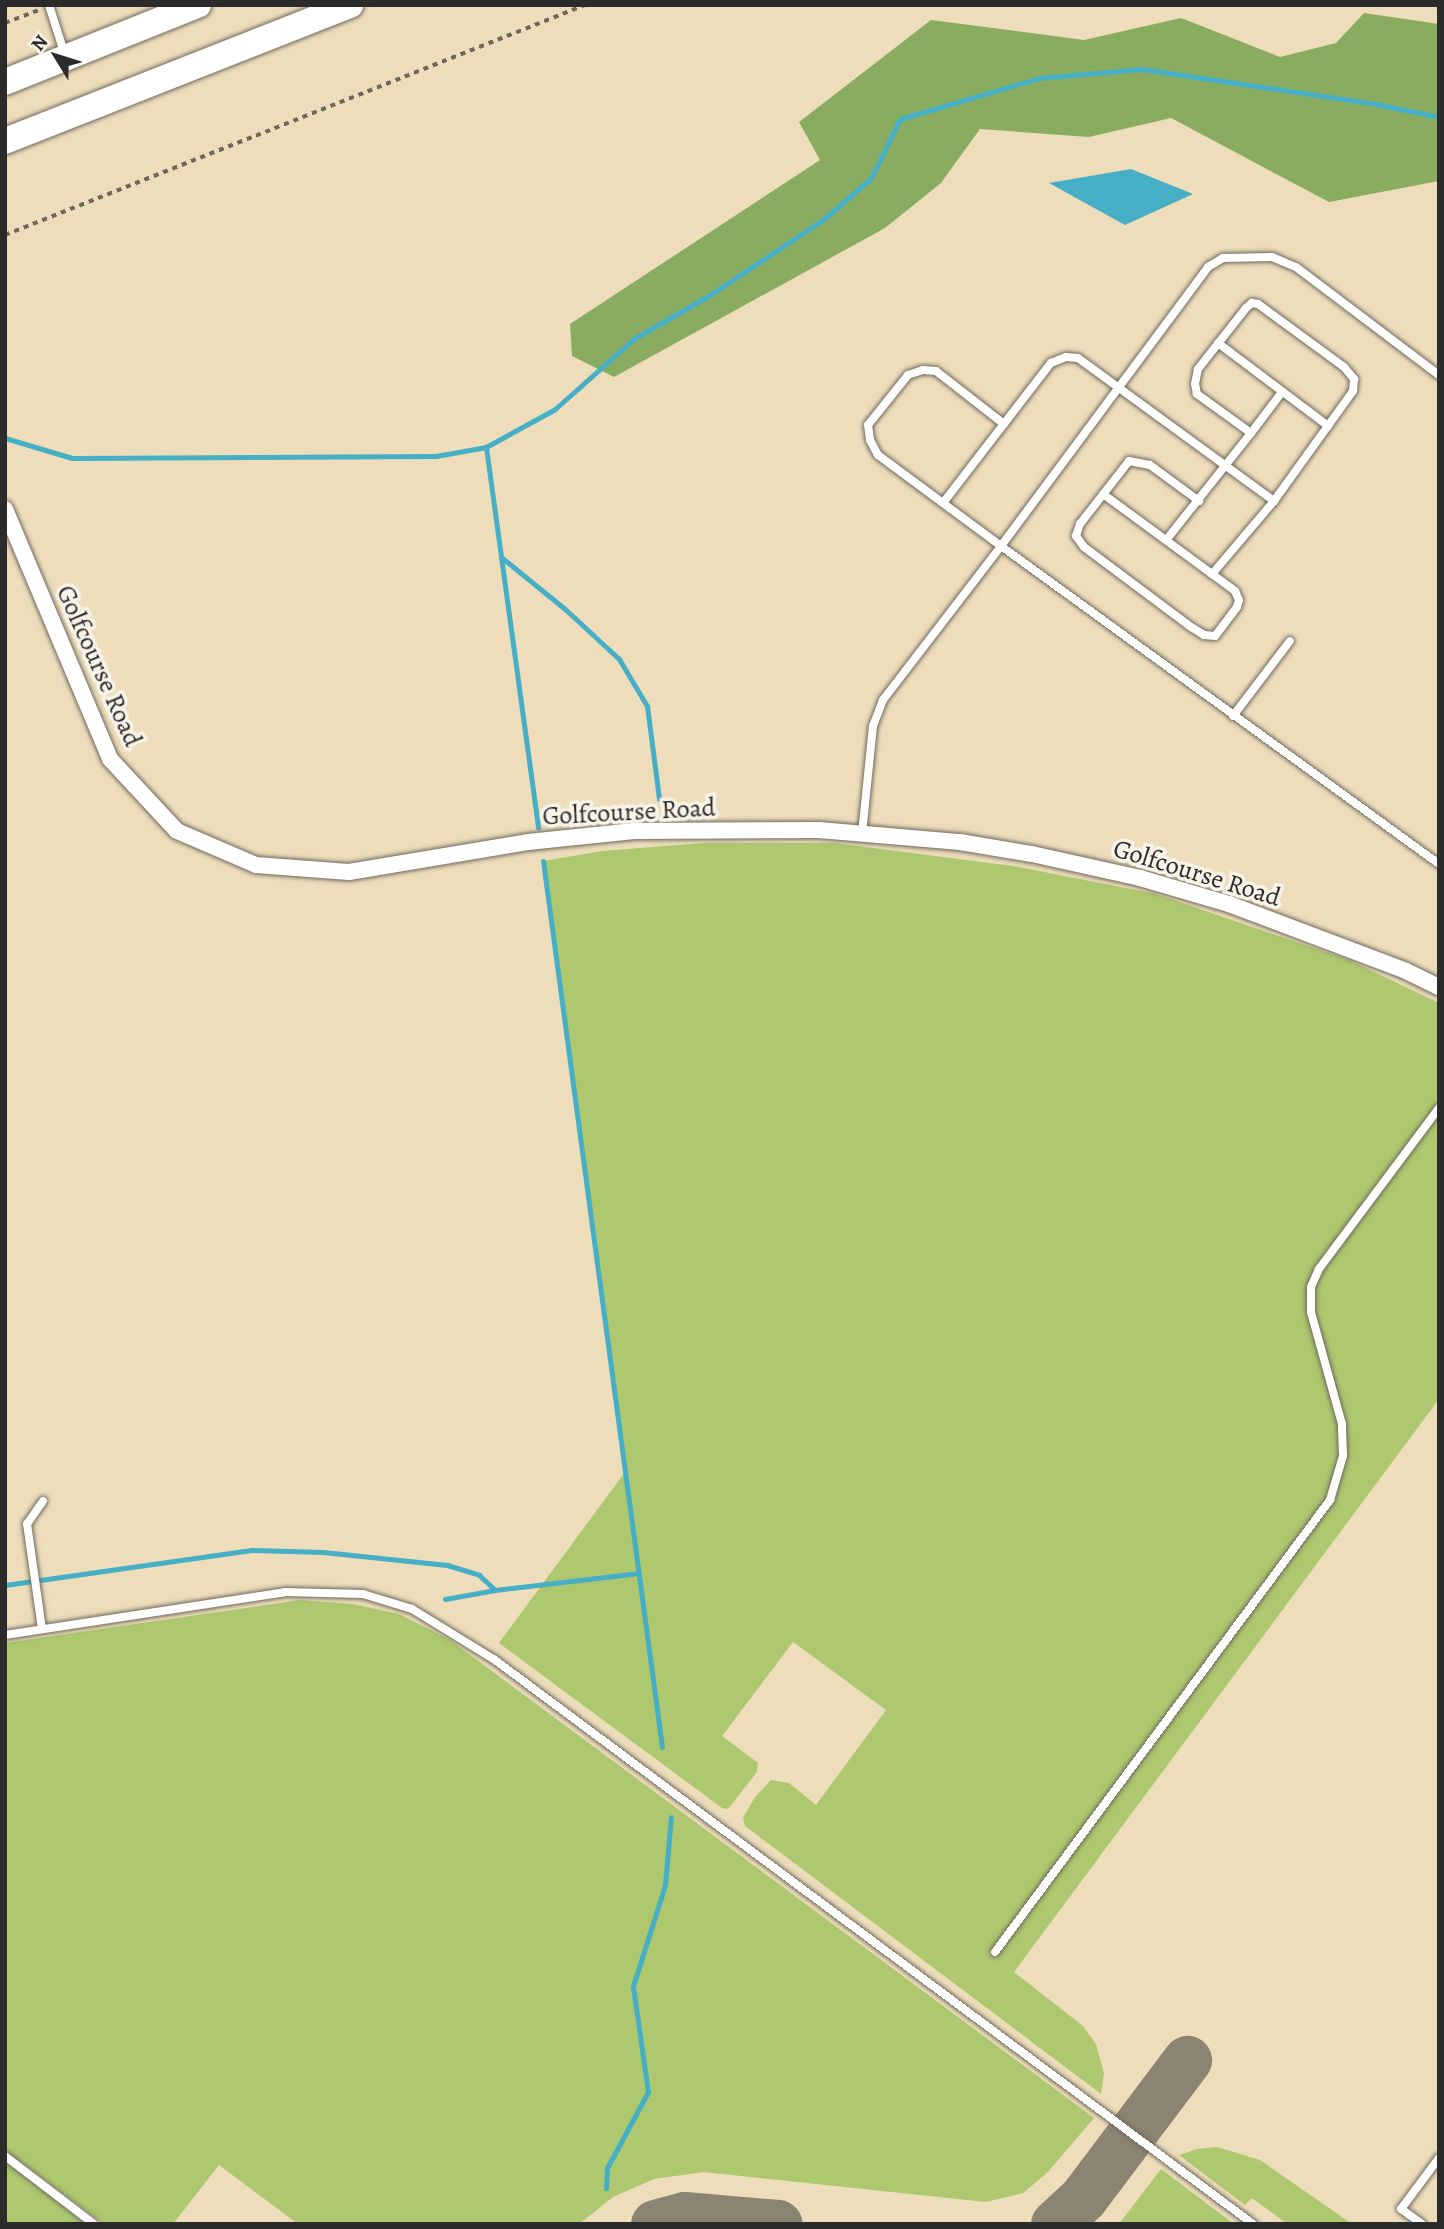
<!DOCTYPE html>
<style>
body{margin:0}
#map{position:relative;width:1444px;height:2229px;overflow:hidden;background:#edb;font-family:Alegreya,serif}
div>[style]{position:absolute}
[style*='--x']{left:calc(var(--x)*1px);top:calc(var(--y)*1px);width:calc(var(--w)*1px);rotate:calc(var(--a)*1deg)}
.green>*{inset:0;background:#adc86e}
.forest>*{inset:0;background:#8aac61}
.water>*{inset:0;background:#46afc5}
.stream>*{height:5px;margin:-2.5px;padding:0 2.5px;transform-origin:2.5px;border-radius:2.5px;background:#46afc5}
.taxiway>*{height:49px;margin:-24.5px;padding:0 24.5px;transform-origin:24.5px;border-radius:24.5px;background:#8c8473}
.path>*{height:3.5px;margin-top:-1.75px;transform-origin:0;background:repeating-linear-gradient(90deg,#6f695d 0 5px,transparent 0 10px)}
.roads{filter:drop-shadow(0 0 2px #6f695d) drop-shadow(0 0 2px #6f695d)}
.service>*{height:8px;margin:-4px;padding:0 4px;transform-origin:4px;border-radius:4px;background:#fff}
.minor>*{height:16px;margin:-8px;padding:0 8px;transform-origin:8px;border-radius:8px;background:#fff}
.trunk>*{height:26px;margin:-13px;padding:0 13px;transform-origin:13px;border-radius:13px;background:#fff}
span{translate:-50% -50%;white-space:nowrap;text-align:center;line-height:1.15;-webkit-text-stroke:7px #f7f3e8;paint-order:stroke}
.street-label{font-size:26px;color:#2b2b2b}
.frame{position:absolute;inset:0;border:7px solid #2b2b2b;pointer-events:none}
.north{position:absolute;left:21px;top:21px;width:70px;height:70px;-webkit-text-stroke:5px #f7f3e8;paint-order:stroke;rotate:308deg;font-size:19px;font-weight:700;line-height:28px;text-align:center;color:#2b2b2b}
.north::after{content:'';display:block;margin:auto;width:24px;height:32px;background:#2b2b2b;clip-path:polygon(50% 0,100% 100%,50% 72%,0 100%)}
</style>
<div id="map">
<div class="green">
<div style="clip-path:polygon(704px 843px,834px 843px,1013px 866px,1156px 894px,1349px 960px,1439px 1003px,1439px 1399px,1014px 1972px,1083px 2026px,1096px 2044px,1104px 2073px,1101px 2094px,745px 1826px,743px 1818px,755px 1797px,771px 1780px,789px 1783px,816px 1805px,886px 1710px,793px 1642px,722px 1736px,758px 1763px,757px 1772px,728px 1809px,722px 1808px,499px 1643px,625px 1472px,543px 861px,602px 851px)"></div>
<div style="clip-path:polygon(300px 1600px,353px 1604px,399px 1614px,450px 1640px,1094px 2118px,1047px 2173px,1023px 2193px,986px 2202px,704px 2172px,654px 2179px,613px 2197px,579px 2224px,298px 2224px,219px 2165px,173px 2224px,104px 2224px,5px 2150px,5px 1643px)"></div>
<div style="clip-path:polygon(1217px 2147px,1260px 2160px,1352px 2224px,1287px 2224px,1252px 2198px,1245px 2205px,1179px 2155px,1197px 2149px)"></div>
<div style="clip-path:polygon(5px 2161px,87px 2224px,5px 2224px)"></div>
<div style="clip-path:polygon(1161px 2169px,1234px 2224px,1119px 2224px)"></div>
</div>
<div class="forest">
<div style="clip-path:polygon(1364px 13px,1439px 24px,1439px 181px,1329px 202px,1171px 118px,1089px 137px,980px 129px,941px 183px,885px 228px,614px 377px,572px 356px,570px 324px,820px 160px,799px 122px,931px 20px,1084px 40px,1181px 18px,1280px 57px,1336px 43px)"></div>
</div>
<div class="water">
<div style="clip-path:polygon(1131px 169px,1193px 194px,1125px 225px,1049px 183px)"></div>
</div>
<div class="stream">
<div style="--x:5;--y:438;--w:70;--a:16.6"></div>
<div style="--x:72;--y:458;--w:364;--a:-0.3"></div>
<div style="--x:436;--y:456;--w:51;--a:-10.2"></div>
<div style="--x:486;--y:447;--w:79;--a:-28.8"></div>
<div style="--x:555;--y:409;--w:107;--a:-41.6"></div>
<div style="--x:635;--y:338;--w:86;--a:-29.8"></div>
<div style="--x:710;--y:295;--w:137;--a:-33.7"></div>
<div style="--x:824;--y:219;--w:62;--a:-41.1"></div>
<div style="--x:871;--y:178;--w:66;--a:-63.8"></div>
<div style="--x:900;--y:119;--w:145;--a:-16.4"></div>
<div style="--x:1039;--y:78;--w:103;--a:-5"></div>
<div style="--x:1142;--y:69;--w:237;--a:8.5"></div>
<div style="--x:1376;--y:104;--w:64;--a:11.7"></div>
<div style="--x:486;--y:447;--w:384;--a:82.2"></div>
<div style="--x:501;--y:557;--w:82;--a:39.1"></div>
<div style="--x:565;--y:609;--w:74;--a:42.8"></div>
<div style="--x:619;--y:659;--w:55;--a:59.2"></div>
<div style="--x:647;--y:706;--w:94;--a:82.6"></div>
<div style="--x:543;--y:861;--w:894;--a:82.35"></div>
<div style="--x:5;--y:1585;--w:249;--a:-8.1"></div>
<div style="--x:252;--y:1550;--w:71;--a:1.6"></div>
<div style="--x:323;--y:1552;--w:125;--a:6"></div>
<div style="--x:447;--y:1565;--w:34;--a:17"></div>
<div style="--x:479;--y:1575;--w:22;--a:43"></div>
<div style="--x:495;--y:1590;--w:145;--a:-6.7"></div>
<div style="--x:445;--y:1599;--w:51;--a:-10.2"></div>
<div style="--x:606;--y:2188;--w:20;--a:-87"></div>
<div style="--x:607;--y:2168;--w:86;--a:-61.7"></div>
<div style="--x:648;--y:2092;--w:107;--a:-98.1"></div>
<div style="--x:633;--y:1986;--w:106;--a:-72.4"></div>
<div style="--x:665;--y:1885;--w:68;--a:-85"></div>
</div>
<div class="taxiway">
<div style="--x:655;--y:2224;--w:30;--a:-15"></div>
<div style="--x:684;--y:2216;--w:94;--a:4.9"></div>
<div style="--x:1055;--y:2224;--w:38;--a:-43"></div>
<div style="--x:1083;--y:2198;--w:173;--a:-53"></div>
</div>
<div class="path">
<div style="--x:5;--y:23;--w:36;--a:-21"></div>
<div style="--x:5;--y:235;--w:624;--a:-21.63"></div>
</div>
<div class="roads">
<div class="service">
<div style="--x:49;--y:5;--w:52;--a:72.3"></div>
<div style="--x:1218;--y:343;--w:138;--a:37"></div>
<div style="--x:1004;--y:424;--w:86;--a:-142.1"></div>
<div style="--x:936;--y:371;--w:13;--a:-176"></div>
<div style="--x:923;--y:370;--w:16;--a:162"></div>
<div style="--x:908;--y:375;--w:64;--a:128.7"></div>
<div style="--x:868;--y:425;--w:15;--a:82"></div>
<div style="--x:870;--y:440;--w:17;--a:62"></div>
<div style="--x:878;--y:455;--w:153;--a:36.5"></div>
<div style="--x:1001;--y:546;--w:347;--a:-53.4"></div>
<div style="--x:1208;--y:267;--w:17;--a:-31"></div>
<div style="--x:1223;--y:258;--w:49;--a:-1.2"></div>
<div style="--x:1272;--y:257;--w:26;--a:23"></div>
<div style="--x:1296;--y:267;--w:179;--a:37.1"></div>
<div style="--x:1251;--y:433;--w:51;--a:-52.9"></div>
<div style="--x:1103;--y:494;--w:164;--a:36.3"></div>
<div style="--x:1235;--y:591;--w:10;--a:66"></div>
<div style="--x:1239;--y:600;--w:7;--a:106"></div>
<div style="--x:1237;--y:607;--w:36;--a:127"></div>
<div style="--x:1215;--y:636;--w:11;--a:-175"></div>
<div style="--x:1204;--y:635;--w:15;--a:-148"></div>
<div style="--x:1191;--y:627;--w:134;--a:-143.2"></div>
<div style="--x:1084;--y:547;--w:14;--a:-126"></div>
<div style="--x:1076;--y:536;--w:13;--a:-72"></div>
<div style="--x:1080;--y:524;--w:80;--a:-52.1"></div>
<div style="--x:1129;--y:461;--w:21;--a:11"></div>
<div style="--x:1150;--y:465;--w:61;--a:36.3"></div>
<div style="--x:943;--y:503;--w:177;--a:-52.4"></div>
<div style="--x:1051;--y:363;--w:16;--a:-22"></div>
<div style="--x:1066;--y:357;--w:12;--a:5"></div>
<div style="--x:1078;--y:358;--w:243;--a:36.1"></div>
<div style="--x:1167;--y:539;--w:135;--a:-51.6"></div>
<div style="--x:1251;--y:433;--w:67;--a:-144.2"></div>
<div style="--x:1197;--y:394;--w:10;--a:-101"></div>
<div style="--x:1195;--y:384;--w:15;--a:-79"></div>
<div style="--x:1198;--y:369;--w:78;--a:-51.8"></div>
<div style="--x:1246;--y:308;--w:8;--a:-40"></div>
<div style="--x:1252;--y:303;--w:6;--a:9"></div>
<div style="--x:1258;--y:304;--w:107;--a:36.2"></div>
<div style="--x:1344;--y:367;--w:16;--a:50"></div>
<div style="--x:1354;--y:379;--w:12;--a:95"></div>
<div style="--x:1353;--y:391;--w:135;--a:125.7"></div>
<div style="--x:1274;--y:501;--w:96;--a:130.3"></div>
<div style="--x:1233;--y:716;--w:94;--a:-52.8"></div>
<div style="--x:862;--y:834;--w:109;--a:-84.2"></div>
<div style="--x:873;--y:726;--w:28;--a:-69"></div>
<div style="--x:883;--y:700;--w:194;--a:-52.5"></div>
<div style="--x:1001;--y:546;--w:541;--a:35.98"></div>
<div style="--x:42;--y:1629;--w:106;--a:-98.1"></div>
<div style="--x:27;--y:1524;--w:28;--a:-55"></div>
<div style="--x:5;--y:1635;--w:283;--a:-8.7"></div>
<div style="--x:285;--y:1592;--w:78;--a:1.5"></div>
<div style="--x:363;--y:1594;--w:51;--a:17"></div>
<div style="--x:412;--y:1609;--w:97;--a:31.6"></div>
<div style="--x:495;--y:1660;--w:945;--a:36.65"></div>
<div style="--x:995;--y:1952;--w:563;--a:-53.46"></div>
<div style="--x:1330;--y:1500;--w:46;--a:-73.5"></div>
<div style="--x:1343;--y:1456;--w:32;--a:-92"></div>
<div style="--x:1342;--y:1424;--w:116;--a:-105.5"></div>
<div style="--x:1311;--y:1312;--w:25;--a:-90"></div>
<div style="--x:1311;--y:1287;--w:20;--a:-66"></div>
<div style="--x:1319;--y:1269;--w:201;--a:-53.3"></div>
<div style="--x:5;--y:2156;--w:112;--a:37.4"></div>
<div style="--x:1422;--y:2224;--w:26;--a:-144"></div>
<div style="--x:1401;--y:2209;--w:64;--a:-53.3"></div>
</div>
<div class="minor">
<div style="--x:5;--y:509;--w:271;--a:67.2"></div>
<div style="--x:110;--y:759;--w:98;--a:47.1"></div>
<div style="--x:177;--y:831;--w:86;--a:23.3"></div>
<div style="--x:256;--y:865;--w:93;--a:4.3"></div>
<div style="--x:349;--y:872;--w:181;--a:-9.5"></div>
<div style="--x:528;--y:842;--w:107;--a:-5.9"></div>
<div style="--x:634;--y:831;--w:185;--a:-0.3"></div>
<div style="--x:819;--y:830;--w:142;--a:4.9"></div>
<div style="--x:960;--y:842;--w:73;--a:9.5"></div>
<div style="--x:1032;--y:854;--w:111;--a:12.5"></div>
<div style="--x:1140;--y:878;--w:93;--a:16.3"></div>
<div style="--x:1229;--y:904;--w:189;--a:20.7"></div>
<div style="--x:1406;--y:971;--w:37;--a:26"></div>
</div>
<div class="trunk">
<div style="--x:5;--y:82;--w:208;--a:-21.8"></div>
<div style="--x:5;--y:141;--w:371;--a:-21.5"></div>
</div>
</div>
<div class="street-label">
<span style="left:99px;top:666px;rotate:66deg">Golfcourse Road</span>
<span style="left:629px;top:812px;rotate:-3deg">Golfcourse Road</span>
<span style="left:1197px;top:873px;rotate:17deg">Golfcourse Road</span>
</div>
<div class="frame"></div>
<div class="north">N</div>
</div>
